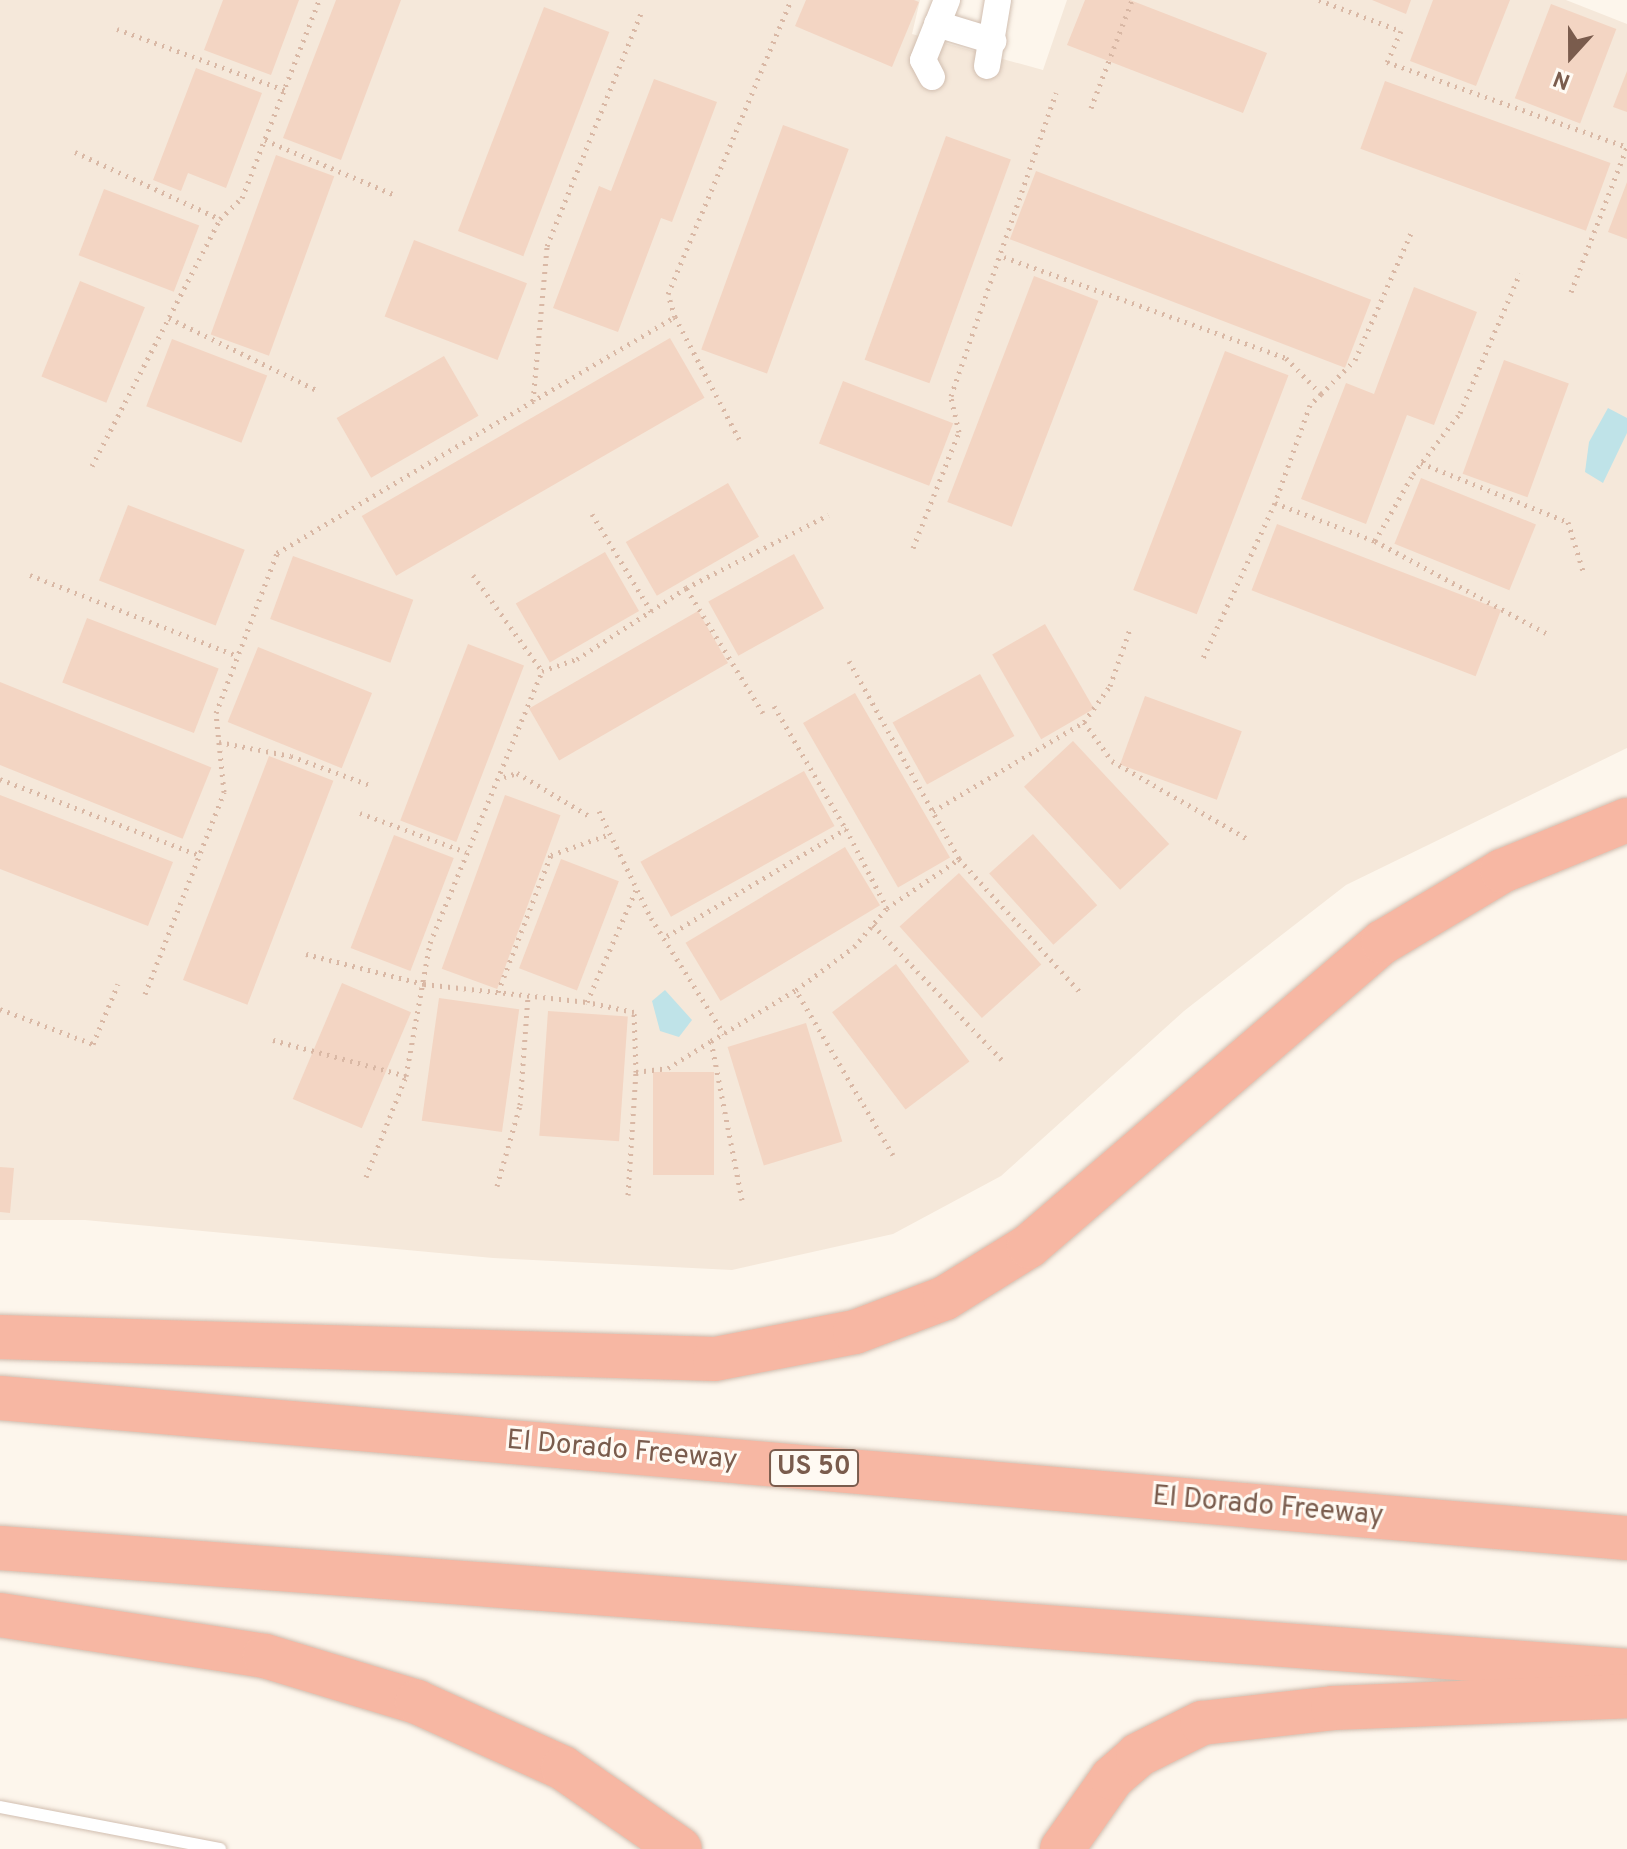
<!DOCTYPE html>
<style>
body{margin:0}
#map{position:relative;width:1627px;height:1849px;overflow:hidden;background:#fdf6ec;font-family:Overpass,sans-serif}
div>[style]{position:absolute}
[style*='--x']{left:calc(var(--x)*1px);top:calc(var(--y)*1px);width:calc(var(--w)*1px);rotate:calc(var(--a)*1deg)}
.residential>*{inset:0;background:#f5e8da}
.water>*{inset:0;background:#bfe3e8}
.building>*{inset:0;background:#f3d5c3;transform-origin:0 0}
.path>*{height:5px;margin-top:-2.5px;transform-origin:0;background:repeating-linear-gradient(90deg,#d9b8a5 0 2px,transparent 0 8px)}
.roads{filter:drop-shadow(0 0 2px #d1beb0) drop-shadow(0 0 2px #d1beb0)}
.service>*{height:12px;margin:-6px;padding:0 6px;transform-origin:6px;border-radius:6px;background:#fff}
.minor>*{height:26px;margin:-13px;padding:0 13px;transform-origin:13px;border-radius:13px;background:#fff}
.motorway>*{height:44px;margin:-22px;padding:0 22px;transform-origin:22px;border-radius:22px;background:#f7b7a3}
span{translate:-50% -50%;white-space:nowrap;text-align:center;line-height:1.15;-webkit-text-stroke:6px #fffaf3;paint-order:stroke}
.shield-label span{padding:2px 6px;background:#fffaf3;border:2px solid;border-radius:6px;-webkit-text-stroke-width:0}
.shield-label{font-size:26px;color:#7a5c4d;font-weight:700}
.street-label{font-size:28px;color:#7a5c4d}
.north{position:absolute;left:1531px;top:16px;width:80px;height:80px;-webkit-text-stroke:6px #fffaf3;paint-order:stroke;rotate:201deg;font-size:22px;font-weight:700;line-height:32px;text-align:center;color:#7a5c4d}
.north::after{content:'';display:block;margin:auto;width:28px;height:36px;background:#7a5c4d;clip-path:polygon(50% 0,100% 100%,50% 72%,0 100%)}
</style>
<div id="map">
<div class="residential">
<div style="clip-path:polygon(0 0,920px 0,912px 34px,1043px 70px,1067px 0,1566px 0,1627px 24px,1627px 748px,1346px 885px,1184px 1011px,1001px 1176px,893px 1234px,732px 1270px,493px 1258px,85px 1220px,0 1220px)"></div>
</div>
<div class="water">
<div style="clip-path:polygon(1608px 408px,1627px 418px,1627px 433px,1603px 483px,1585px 472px,1589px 442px)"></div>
<div style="clip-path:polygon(665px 990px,692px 1020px,679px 1037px,660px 1031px,652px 1001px)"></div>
</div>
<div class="building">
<div style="clip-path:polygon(223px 0,299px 0,271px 75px,204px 50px)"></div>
<div style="clip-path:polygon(336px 0,401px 0,341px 160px,283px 138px)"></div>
<div style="clip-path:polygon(806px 0,914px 0,919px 2px,892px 67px,795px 26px)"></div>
<div style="clip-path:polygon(1085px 0,1130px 0,1267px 53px,1243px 113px,1067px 45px)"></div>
<div style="clip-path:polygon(1372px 0,1411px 0,1406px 14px)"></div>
<div style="clip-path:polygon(1433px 0,1510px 0,1476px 86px,1410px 61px)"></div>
<div style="left:1551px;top:4px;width:70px;height:101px;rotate:21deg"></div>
<div style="left:544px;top:7px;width:70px;height:240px;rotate:21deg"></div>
<div style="clip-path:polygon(196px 68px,262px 93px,226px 188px,188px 173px,181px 191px,153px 180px)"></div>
<div style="clip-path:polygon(1627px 71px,1627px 112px,1613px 107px)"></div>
<div style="clip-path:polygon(654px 79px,717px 102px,672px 222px,661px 218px,618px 332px,553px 308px,599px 186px,611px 191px)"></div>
<div style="left:1385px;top:81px;width:240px;height:72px;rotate:20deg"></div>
<div style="left:783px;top:125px;width:70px;height:239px;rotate:20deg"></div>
<div style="left:946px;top:136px;width:69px;height:238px;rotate:20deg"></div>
<div style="left:276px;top:155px;width:62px;height:191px;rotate:20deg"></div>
<div style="left:1036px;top:171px;width:359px;height:73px;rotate:21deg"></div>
<div style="clip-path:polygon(1627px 182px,1627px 239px,1608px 232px)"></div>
<div style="left:104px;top:189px;width:102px;height:71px;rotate:21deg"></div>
<div style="left:414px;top:240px;width:121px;height:82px;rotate:21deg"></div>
<div style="left:1034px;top:276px;width:69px;height:242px;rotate:21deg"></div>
<div style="left:80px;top:281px;width:70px;height:103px;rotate:22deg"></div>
<div style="clip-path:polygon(1414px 287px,1477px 312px,1434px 425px,1407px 415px,1366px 524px,1301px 499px,1346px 383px,1374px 394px)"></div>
<div style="left:670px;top:338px;width:69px;height:356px;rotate:60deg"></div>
<div style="left:172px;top:339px;width:102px;height:72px;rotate:21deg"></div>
<div style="left:1225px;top:351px;width:68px;height:256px;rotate:21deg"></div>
<div style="left:444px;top:356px;width:69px;height:124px;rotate:60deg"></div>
<div style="left:1504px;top:360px;width:69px;height:121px;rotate:20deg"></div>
<div style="left:843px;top:381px;width:118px;height:67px;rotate:21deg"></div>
<div style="left:1421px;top:478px;width:124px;height:71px;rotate:22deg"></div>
<div style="left:728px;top:483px;width:62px;height:118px;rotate:60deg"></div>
<div style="left:128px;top:505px;width:125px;height:81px;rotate:21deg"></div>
<div style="left:1277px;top:524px;width:240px;height:71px;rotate:21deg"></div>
<div style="left:605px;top:552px;width:68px;height:103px;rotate:60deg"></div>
<div style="left:794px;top:554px;width:62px;height:98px;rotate:61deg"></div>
<div style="left:293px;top:556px;width:128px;height:67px;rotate:20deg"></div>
<div style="left:698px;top:611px;width:60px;height:195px;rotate:60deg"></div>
<div style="left:87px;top:618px;width:141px;height:69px;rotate:21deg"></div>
<div style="left:1045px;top:624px;width:98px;height:61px;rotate:60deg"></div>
<div style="left:468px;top:644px;width:60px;height:189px;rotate:21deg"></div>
<div style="left:258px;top:647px;width:123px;height:81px;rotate:22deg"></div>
<div style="left:980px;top:674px;width:71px;height:100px;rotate:61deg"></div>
<div style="left:0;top:682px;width:228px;height:77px;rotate:22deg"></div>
<div style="left:855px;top:693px;width:190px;height:60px;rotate:60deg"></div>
<div style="left:1145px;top:696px;width:103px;height:73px;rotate:20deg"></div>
<div style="left:1073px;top:741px;width:141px;height:67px;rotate:47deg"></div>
<div style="left:269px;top:756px;width:69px;height:240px;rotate:21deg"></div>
<div style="left:804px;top:771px;width:63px;height:187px;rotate:61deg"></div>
<div style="clip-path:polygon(0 795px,173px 862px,148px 926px,0 869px)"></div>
<div style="left:505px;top:795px;width:59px;height:185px;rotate:20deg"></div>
<div style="left:1033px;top:834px;width:96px;height:59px;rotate:48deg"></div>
<div style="left:394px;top:835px;width:64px;height:121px;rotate:21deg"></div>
<div style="left:845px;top:847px;width:68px;height:186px;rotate:59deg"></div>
<div style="left:561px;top:859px;width:62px;height:117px;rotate:21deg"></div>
<div style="left:959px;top:873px;width:123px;height:80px;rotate:48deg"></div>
<div style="left:896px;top:964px;width:122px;height:80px;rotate:53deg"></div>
<div style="left:342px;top:983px;width:75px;height:126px;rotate:23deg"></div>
<div style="left:439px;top:998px;width:81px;height:124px;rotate:8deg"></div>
<div style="left:548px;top:1011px;width:80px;height:125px;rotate:4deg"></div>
<div style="left:806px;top:1023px;width:124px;height:82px;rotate:73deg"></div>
<div style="left:653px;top:1072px;width:61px;height:103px"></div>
<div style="clip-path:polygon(0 1167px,14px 1168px,10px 1213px,0 1212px)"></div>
</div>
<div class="path">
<div style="--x:1319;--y:0;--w:88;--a:20.7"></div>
<div style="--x:1401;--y:31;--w:34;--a:114"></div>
<div style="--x:1387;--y:62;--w:255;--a:19.5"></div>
<div style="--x:117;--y:29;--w:179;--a:20"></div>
<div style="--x:1091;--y:108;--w:116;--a:-69.2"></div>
<div style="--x:265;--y:140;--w:139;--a:22.9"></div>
<div style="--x:75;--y:152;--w:160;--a:24.8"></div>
<div style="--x:1004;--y:257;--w:300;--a:19.7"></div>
<div style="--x:1286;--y:358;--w:50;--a:45.8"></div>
<div style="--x:1321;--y:394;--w:16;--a:135"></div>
<div style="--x:1310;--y:405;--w:104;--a:109.7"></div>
<div style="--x:1275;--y:503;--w:171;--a:114.9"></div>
<div style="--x:1571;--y:292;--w:155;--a:-68.9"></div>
<div style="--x:675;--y:317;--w:138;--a:62.3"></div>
<div style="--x:169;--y:318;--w:167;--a:26"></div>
<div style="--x:1321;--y:394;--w:48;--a:-45"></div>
<div style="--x:1355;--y:360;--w:139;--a:-66.2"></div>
<div style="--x:533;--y:401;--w:156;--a:-84.8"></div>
<div style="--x:547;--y:246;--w:253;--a:-68"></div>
<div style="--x:1421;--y:463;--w:158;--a:21.9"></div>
<div style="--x:1568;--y:522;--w:54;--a:72.9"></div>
<div style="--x:92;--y:466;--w:278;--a:-62.6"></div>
<div style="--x:220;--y:219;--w:30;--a:-44"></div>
<div style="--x:242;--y:198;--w:212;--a:-68.7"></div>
<div style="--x:1275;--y:503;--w:107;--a:20.8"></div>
<div style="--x:1375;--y:541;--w:196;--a:28.3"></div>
<div style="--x:592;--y:514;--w:114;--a:58.7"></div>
<div style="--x:651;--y:611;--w:42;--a:-33.3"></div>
<div style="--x:1375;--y:541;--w:77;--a:-60.4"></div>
<div style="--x:1413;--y:474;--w:77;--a:-52.4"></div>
<div style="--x:1460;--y:413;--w:152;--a:-66.8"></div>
<div style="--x:913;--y:548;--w:125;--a:-68.4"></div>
<div style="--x:959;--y:432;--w:37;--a:-103"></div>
<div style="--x:951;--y:396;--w:321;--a:-70.9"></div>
<div style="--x:30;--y:575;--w:223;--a:21.3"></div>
<div style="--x:473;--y:575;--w:118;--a:54.3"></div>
<div style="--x:542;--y:671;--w:37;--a:-19"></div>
<div style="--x:577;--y:659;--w:88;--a:-33"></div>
<div style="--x:849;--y:661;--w:227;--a:60.9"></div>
<div style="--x:959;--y:859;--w:180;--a:47.7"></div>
<div style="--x:774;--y:706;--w:143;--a:59.7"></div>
<div style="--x:763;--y:713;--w:147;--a:-121.6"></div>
<div style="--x:686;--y:588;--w:160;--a:-27.2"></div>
<div style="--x:1084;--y:722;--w:48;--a:54.3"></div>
<div style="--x:1112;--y:761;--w:155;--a:29.9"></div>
<div style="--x:219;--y:742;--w:73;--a:11"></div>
<div style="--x:291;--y:756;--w:84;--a:20.2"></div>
<div style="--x:504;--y:777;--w:14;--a:-17"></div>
<div style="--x:517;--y:773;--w:84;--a:30.8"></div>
<div style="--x:0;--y:779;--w:213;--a:20.9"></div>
<div style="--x:599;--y:811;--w:119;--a:64.1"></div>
<div style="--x:651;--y:918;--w:137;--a:57.8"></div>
<div style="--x:933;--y:811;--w:175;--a:-30.5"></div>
<div style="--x:1084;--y:722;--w:44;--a:-54.2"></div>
<div style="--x:1110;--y:686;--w:60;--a:-70.7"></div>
<div style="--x:360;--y:813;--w:113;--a:20.2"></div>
<div style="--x:873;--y:925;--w:191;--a:46.3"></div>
<div style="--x:667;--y:936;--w:209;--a:-30.9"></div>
<div style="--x:846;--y:829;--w:89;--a:62.6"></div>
<div style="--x:306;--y:954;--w:122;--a:14.3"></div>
<div style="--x:424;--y:984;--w:164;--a:6.3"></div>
<div style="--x:498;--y:992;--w:147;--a:-68.9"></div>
<div style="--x:551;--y:855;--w:63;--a:-19.6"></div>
<div style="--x:145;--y:994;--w:217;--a:-68.6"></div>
<div style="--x:224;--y:792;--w:79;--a:-95.8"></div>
<div style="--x:216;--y:713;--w:171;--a:-69.1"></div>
<div style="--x:277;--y:553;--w:463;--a:-30.7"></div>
<div style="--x:675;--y:317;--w:24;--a:-107"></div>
<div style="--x:668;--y:294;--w:319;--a:-67.3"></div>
<div style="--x:0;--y:1009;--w:99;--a:20.6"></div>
<div style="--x:93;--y:1044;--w:65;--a:-67.4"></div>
<div style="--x:273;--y:1040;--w:138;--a:15.1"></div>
<div style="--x:636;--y:1072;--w:60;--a:-91.9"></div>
<div style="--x:634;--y:1012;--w:48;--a:-168"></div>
<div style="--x:587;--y:1002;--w:122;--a:-66.4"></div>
<div style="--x:893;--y:1155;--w:191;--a:-120.5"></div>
<div style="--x:796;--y:990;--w:72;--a:-36.6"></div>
<div style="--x:854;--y:947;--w:51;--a:-49.8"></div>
<div style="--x:887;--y:908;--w:87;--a:-34.2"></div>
<div style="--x:366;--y:1177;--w:109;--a:-68.4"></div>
<div style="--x:406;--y:1076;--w:135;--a:-79.8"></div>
<div style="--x:430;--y:943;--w:294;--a:-67.6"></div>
<div style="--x:497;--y:1186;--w:84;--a:-74.1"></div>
<div style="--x:520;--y:1105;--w:109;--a:-85.8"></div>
<div style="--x:628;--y:1195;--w:123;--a:-86.3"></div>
<div style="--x:636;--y:1072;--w:32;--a:-7"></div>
<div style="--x:668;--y:1068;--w:51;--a:-32.1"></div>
<div style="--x:742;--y:1200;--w:162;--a:-101"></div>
<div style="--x:711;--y:1041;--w:99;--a:-31"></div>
</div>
<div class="roads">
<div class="service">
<div style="--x:0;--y:1807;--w:224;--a:10.8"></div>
</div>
<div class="minor">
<div style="--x:937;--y:24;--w:59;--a:16.9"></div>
<div style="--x:987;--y:66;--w:67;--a:-80.5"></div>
<div style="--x:932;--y:77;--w:19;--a:-118"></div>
<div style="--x:923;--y:60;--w:65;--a:-68.2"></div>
</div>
<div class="motorway">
<div style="--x:0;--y:1337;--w:715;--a:1.76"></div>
<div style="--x:715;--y:1359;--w:143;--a:-10.9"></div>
<div style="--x:855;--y:1332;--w:96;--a:-20.7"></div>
<div style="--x:945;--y:1298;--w:99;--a:-31.8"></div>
<div style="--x:1029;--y:1246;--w:467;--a:-40.7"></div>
<div style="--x:1383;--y:942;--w:139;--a:-30.8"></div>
<div style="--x:1502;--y:871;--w:135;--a:-22.2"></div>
<div style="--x:0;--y:1398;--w:1633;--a:4.92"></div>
<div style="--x:0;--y:1548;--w:1632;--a:4.32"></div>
<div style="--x:0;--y:1615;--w:268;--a:8.8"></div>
<div style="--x:265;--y:1656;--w:159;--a:16.8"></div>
<div style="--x:417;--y:1702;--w:160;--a:24.3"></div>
<div style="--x:563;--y:1768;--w:142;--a:34.7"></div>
<div style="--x:1062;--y:1849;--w:87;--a:-54.8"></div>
<div style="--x:1112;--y:1778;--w:35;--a:-41"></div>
<div style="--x:1138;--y:1755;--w:72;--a:-26.6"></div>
<div style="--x:1202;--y:1723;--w:132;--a:-6.5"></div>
<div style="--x:1333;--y:1708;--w:294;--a:-2.3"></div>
</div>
</div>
<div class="shield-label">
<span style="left:814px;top:1468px">US 50</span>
</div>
<div class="street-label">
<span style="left:622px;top:1451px;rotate:5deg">El Dorado Freeway</span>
<span style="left:1268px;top:1507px;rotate:5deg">El Dorado Freeway</span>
</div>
<div class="north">N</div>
</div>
